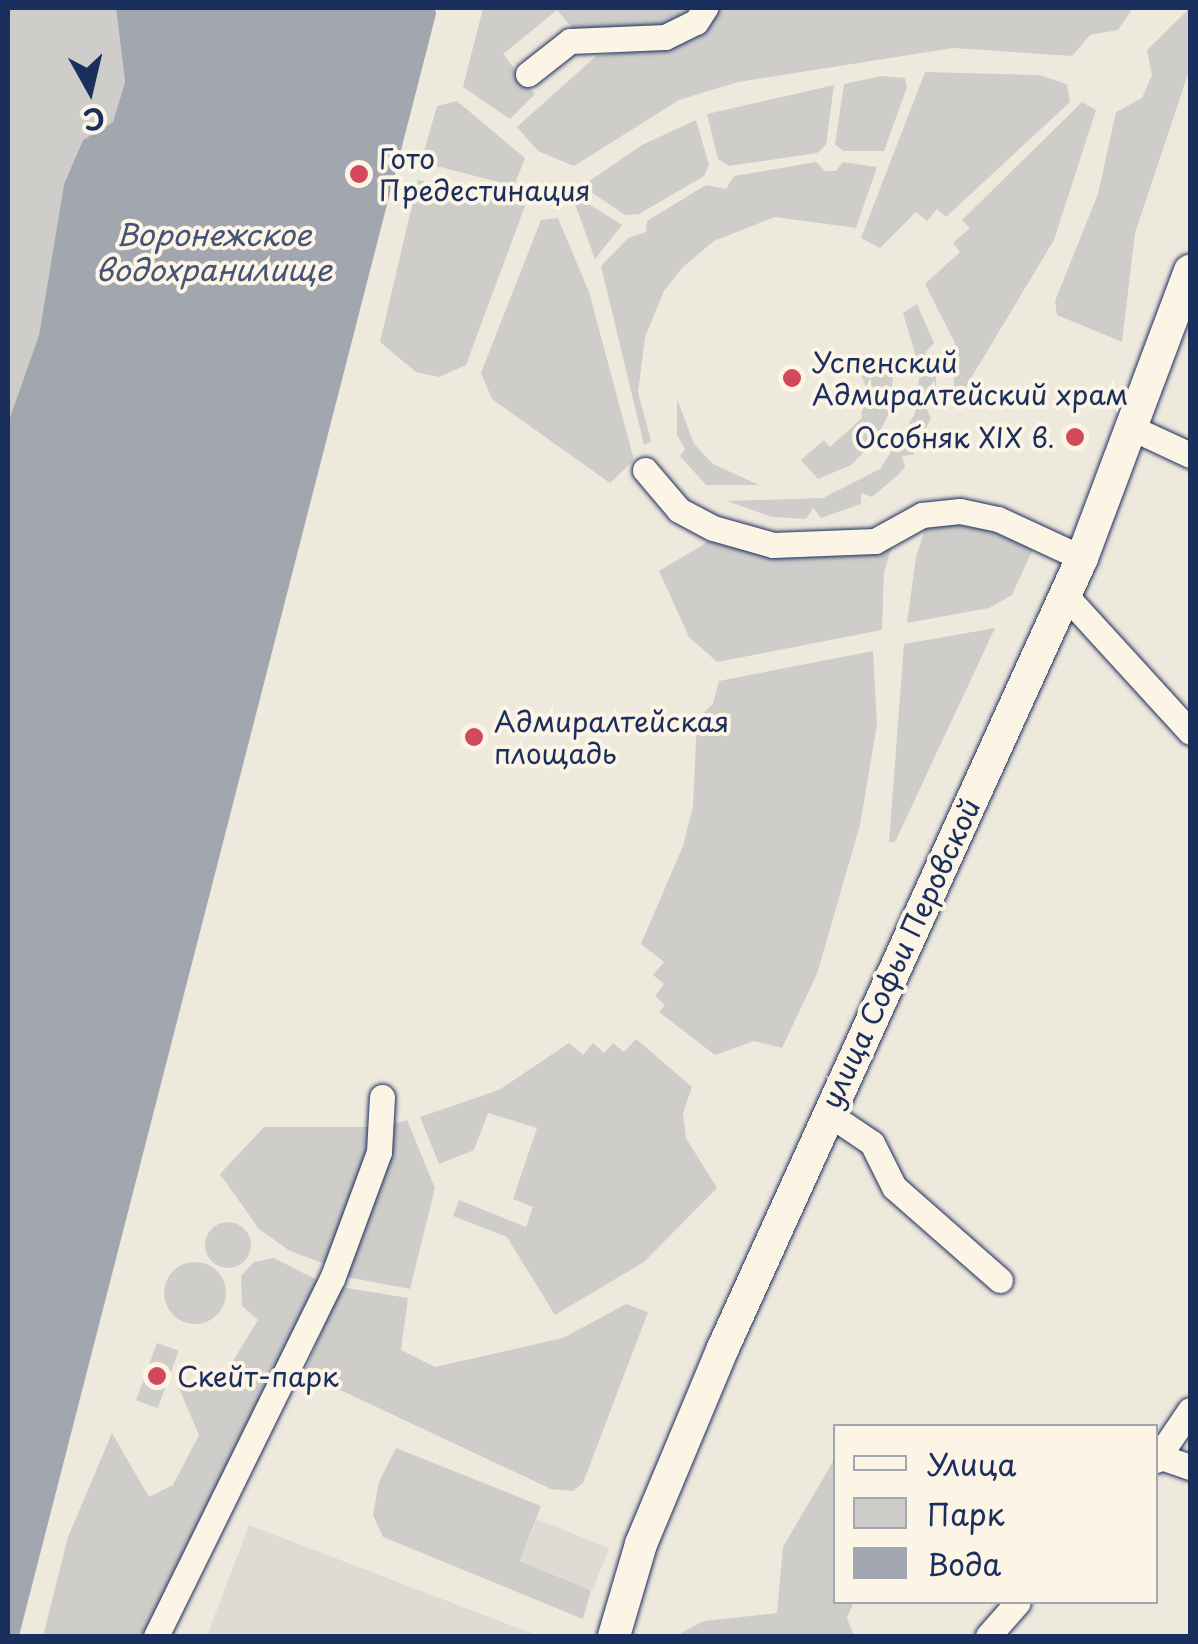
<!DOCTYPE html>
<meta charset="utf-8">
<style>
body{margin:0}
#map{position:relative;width:1198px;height:1644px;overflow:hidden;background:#eee9dd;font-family:"Playpen Sans",sans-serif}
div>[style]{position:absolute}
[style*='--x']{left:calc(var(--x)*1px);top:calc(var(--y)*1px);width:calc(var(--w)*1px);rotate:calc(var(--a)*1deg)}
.built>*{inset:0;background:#dedbd4;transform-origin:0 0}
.green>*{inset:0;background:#cfcdca;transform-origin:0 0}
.round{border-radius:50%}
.water>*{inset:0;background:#a2a7af}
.roads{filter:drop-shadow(0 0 2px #1b2f5e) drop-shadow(0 0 2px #1b2f5e)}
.minor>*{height:25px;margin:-12.5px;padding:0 12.5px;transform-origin:12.5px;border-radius:12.5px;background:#fcf5e5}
.major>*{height:32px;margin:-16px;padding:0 16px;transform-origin:16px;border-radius:16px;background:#fcf5e5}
.dots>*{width:28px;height:28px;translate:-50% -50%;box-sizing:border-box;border:5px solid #fcf5e5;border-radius:50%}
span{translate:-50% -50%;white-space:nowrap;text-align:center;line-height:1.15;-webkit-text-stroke:8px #fcf5e5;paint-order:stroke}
.poi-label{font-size:28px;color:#1b2f5e}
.left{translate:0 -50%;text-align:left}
.right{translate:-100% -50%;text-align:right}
.street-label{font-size:28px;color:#1b2f5e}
.water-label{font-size:30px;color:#445376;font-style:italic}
.frame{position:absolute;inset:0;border:10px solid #1b2f5e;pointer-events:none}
.legend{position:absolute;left:833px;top:1424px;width:325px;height:180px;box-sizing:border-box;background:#fcf5e5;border:2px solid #a2a6af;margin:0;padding:12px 18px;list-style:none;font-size:30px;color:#1b2f5e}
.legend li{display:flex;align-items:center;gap:20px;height:50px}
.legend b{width:50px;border:2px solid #a2a6af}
.north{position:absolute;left:40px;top:40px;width:100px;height:100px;-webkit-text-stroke:8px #fcf5e5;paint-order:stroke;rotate:172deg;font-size:28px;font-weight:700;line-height:40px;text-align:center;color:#1b2f5e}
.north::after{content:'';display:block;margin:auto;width:35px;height:45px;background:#1b2f5e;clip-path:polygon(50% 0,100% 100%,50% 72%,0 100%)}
</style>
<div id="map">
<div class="built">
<div style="left:537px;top:1519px;width:78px;height:45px;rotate:22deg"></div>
<div style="clip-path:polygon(249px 1525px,539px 1636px,207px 1636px)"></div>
</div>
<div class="green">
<div style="clip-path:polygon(8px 8px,116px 8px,125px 82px,113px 122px,83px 140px,64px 184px,39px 335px,8px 423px)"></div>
<div style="clip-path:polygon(483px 8px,690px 8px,667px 26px,575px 31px,557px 10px,503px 54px,535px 94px,510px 119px,463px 87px)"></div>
<div style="clip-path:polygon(718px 8px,1133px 8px,1118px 30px,1090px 35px,1072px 56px,953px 48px,738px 82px,679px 100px,574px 166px,538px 151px,517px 127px,596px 56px,682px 45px,706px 29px)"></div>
<div style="clip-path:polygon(1190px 8px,1190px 68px,1135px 233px,1122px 342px,1057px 315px,1055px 301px,1098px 194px,1116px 112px,1142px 98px,1152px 75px,1147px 50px)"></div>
<div style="clip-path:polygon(925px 72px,1039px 75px,1067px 84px,1070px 102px,946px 217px,937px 209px,927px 221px,916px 212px,880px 248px,861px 238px)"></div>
<div style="clip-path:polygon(882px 76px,905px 78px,907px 87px,884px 151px,843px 151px,835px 144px,844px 84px)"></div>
<div style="clip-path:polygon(834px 85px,826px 145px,817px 153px,729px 166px,718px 159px,707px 114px)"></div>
<div style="clip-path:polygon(457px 101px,525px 158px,514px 186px,421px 162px,437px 106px)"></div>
<div style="clip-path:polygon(1082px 102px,1096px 110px,1054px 240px,953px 408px,955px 343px,925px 284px,960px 252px,953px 243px,970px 228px,962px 220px)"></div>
<div style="clip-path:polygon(696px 120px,709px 165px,704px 176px,639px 214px,625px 215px,582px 186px,642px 145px)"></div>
<div style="clip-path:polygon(816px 162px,825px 171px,836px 171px,843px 162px,877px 167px,856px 228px,775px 217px,714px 241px,683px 267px,664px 291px,645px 337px,638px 392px,651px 441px,644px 445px,601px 266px,628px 238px,646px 232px,647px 221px,706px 185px,726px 189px,734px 176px)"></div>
<div style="clip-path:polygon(418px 180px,525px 206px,466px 365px,439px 377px,416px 372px,380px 342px)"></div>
<div style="clip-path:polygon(579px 198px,622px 225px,595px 259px,575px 204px)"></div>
<div style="clip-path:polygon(558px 218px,589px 292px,634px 460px,610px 483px,492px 399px,481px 373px,541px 220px)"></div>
<div style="clip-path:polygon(917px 304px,934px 343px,925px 353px,936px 360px,936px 398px,925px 405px,931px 418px,913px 455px,902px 456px,905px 467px,897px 476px,872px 497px,861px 493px,861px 504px,821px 518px,813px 508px,806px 519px,772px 517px,727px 501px,823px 498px,880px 469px,915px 414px,920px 370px,903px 313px)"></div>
<div style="clip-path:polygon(894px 356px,891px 409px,876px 440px,851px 465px,818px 479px,801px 460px,824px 440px,830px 447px,862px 418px,861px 399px,868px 392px,861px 374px)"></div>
<div style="clip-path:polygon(677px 399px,694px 444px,713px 464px,759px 485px,706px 485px,680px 456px,685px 449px,677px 435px)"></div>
<div style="clip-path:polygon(934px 523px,974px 523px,1033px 549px,1012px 595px,989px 608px,907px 623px,916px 557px,925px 529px)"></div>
<div style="clip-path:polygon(716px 537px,772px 553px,820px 557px,893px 543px,884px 572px,882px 630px,717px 662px,689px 637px,659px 571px)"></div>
<div style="clip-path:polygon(995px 628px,895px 842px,889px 842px,904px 644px)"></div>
<div style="clip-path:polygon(873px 651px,877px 725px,860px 825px,817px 974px,782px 1048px,754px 1041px,715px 1055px,659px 1012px,665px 1005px,655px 996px,664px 984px,653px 975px,664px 962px,641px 944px,683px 846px,693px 806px,697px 719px,713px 704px,719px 681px)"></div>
<div style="clip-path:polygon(636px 1039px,692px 1087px,683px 1113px,686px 1138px,717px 1188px,644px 1262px,555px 1315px,507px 1237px,453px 1216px,459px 1200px,526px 1227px,533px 1207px,513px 1199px,537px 1128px,488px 1113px,474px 1150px,439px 1164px,420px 1117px,499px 1090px,569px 1043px,583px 1055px,593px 1043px,604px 1053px,613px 1043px,624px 1052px)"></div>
<div style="clip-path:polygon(407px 1120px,435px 1188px,410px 1289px,341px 1276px,393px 1124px)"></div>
<div style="clip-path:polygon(264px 1127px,377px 1127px,331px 1266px,290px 1251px,259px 1229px,220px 1174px)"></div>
<div class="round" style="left:205px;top:1222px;width:46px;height:46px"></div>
<div style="clip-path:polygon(274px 1258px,321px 1282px,146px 1636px,43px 1636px,68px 1537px,112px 1433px,149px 1497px,173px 1485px,199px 1435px,178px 1386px,212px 1386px,230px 1366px,258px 1320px,242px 1306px,241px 1276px,254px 1262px)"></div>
<div class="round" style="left:164px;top:1262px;width:62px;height:62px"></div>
<div style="clip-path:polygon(341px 1287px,408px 1298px,401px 1350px,435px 1367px,563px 1338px,626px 1304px,648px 1312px,583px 1483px,573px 1491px,551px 1489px,304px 1373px)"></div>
<div style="left:157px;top:1343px;width:23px;height:61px;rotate:20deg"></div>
<div style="clip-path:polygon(396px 1448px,541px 1506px,520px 1561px,591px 1590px,583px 1619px,383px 1537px,373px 1515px,379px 1482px)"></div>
<div style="clip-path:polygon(835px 1458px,836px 1602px,854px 1602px,847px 1618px,854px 1636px,675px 1636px,704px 1621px,777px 1613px,783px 1547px)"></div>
</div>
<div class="water">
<div style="clip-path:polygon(116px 8px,435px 8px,436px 14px,19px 1636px,8px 1636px,8px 423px,39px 335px,64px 184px,83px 140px,113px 122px,125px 82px)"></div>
</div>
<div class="roads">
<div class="minor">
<div style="--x:528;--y:74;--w:53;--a:-38.2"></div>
<div style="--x:570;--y:41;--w:95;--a:-2.4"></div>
<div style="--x:665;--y:37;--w:34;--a:-26"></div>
<div style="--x:696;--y:22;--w:17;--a:-57"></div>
<div style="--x:1130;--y:427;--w:66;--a:25"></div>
<div style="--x:645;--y:470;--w:52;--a:49.6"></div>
<div style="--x:679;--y:510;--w:38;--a:28"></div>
<div style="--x:713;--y:528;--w:62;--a:15.8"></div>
<div style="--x:773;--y:545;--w:102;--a:-2.2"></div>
<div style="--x:875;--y:541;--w:54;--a:-29"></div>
<div style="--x:922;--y:515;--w:38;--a:-6"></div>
<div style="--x:960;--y:511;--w:39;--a:12"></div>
<div style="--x:998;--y:519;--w:93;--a:24.9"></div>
<div style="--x:1066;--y:596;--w:184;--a:47.6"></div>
<div style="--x:826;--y:1112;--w:55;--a:34"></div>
<div style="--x:872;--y:1143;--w:49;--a:63.4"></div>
<div style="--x:894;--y:1187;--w:141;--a:41.3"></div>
<div style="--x:1161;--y:1457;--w:31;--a:19"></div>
<div style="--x:1156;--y:1460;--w:60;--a:-55.8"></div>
<div style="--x:156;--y:1636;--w:398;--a:-63.8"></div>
<div style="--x:332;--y:1279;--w:135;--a:-69.7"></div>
<div style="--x:379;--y:1152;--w:55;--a:-86.9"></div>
<div style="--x:988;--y:1636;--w:45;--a:-48.6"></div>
</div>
<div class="major">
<div style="--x:614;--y:1636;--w:96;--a:-73.6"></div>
<div style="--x:641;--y:1544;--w:212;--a:-67.3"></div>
<div style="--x:723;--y:1348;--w:868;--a:-65.56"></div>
<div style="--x:1082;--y:558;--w:307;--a:-69.4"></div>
</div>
</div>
<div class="dots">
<div style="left:359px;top:174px;background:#d1495b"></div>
<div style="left:792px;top:378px;background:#d1495b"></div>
<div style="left:1075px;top:437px;background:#d1495b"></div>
<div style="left:474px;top:737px;background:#d1495b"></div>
<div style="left:157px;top:1376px;background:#d1495b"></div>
</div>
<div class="poi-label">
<span class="left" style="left:379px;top:174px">Гото<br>Предестинация</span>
<span class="left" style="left:812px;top:378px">Успенский<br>Адмиралтейский храм</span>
<span class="right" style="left:1055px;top:437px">Особняк XIX в.</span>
<span class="left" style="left:494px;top:737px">Адмиралтейская<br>площадь</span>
<span class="left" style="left:177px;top:1376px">Скейт-парк</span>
</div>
<div class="street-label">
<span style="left:900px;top:953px;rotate:-65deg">улица Софьи Перовской</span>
</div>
<div class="water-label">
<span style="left:214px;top:251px">Воронежское<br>водохранилище</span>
</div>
<div class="frame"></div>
<ul class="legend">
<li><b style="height:12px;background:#fcf5e5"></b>Улица</li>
<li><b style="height:28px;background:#cfcdca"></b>Парк</li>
<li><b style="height:28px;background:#a2a7af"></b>Вода</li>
</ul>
<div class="north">С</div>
</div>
